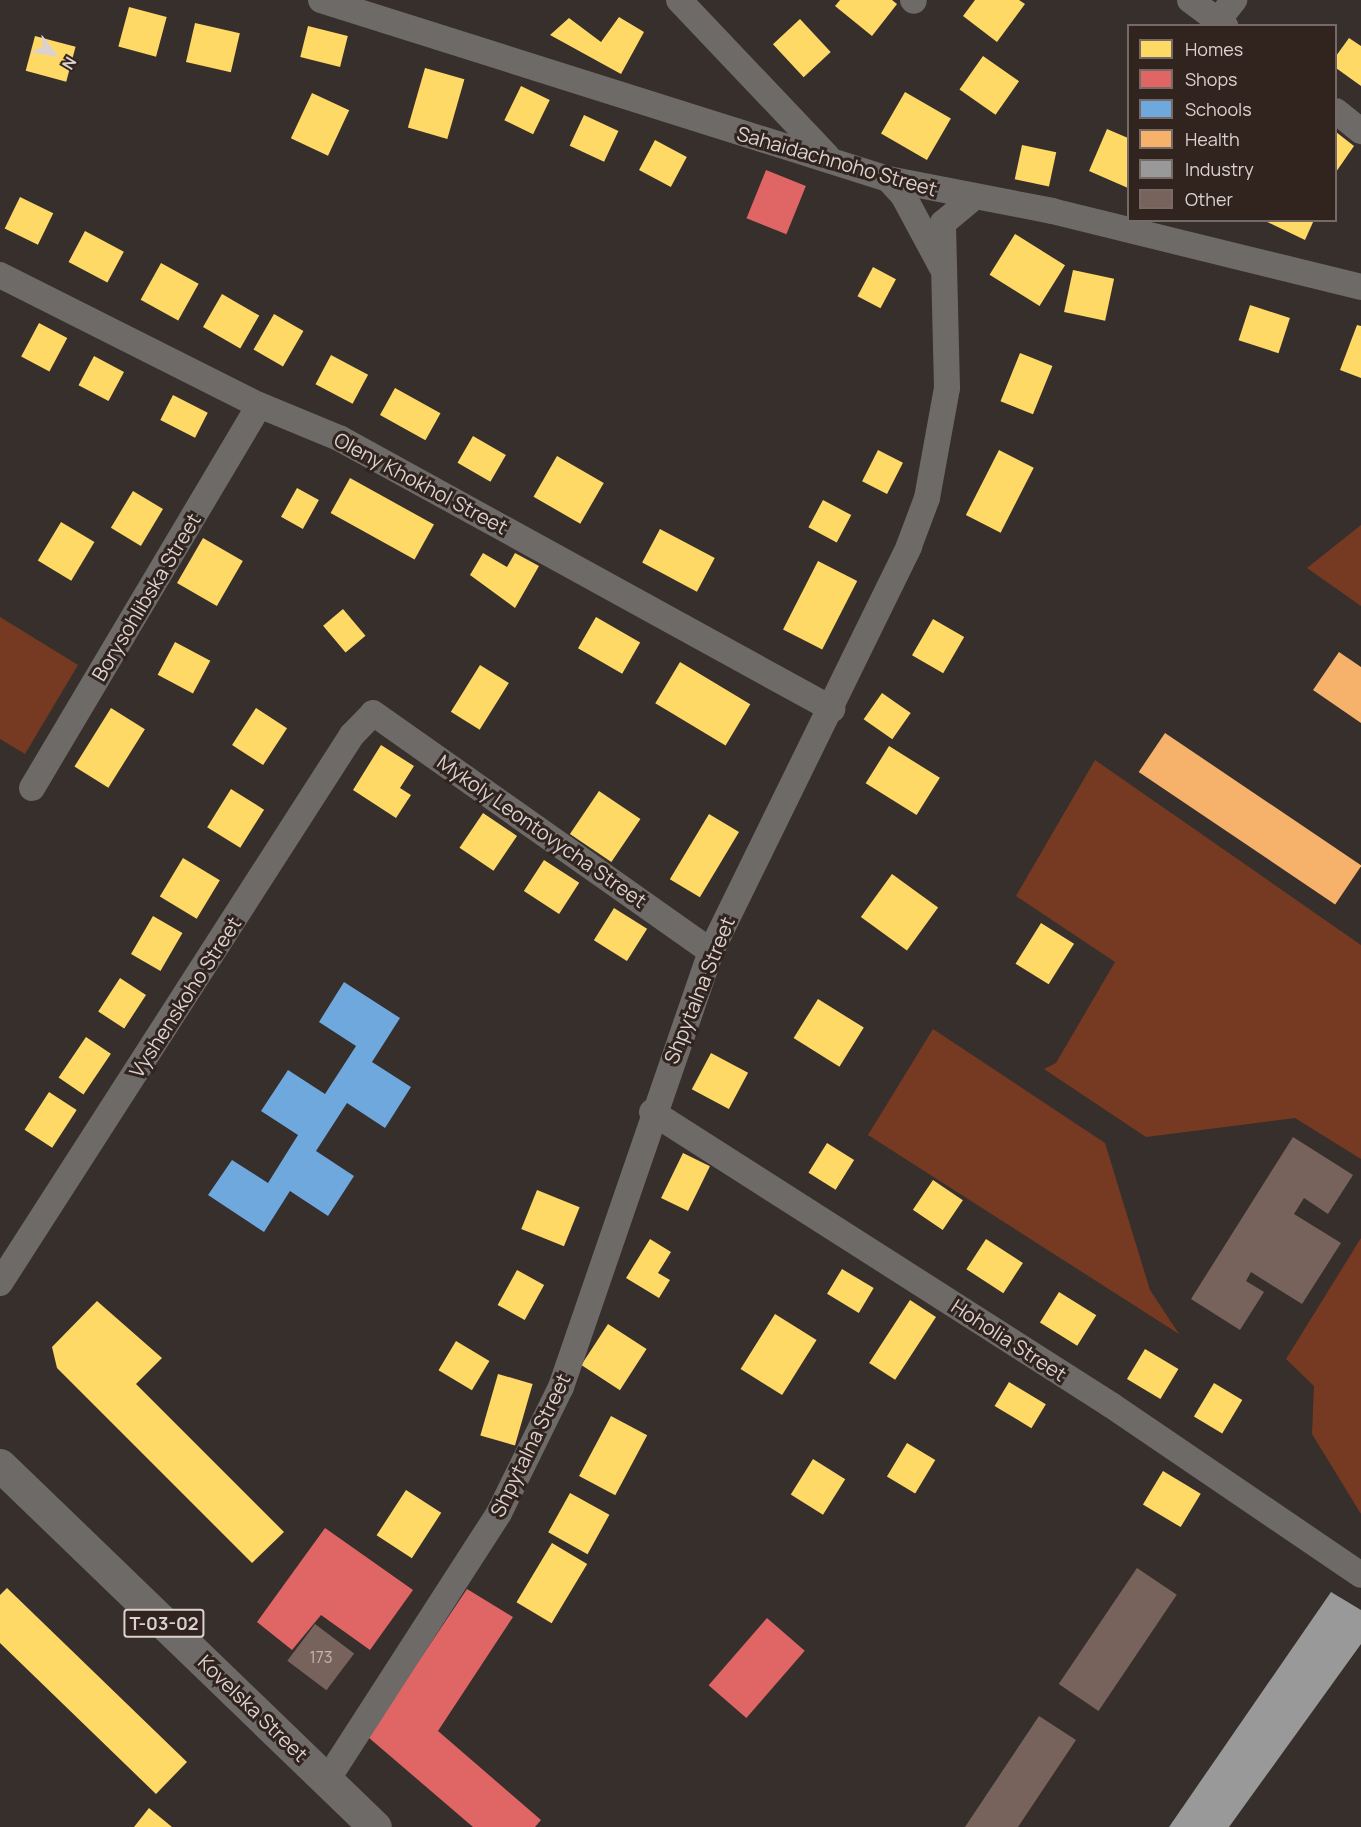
<!DOCTYPE html>
<meta charset="utf-8">
<style>
body{margin:0}
#map{position:relative;width:1361px;height:1827px;overflow:hidden;background:#372f2c;font-family:Manrope,sans-serif}
div>[style]{position:absolute}
[style*='--x']{left:calc(var(--x)*1px);top:calc(var(--y)*1px);width:calc(var(--w)*1px);rotate:calc(var(--a)*1deg)}
.green>*{inset:0;background:#753a21}
.homes>*{inset:0;background:#ffd966;transform-origin:0 0}
.shops>*{inset:0;background:#e06666;transform-origin:0 0}
.schools>*{inset:0;background:#6fa8dc}
.health>*{inset:0;background:#f6b26b;transform-origin:0 0}
.industry>*{inset:0;background:#999}
.building>*{inset:0;background:#77635b;transform-origin:0 0}
.minor>*{height:26px;margin:-13px;padding:0 13px;transform-origin:13px;border-radius:13px;background:#6d6a68}
.primary>*{height:33px;margin:-16.5px;padding:0 16.5px;transform-origin:16.5px;border-radius:16.5px;background:#6e6a68}
span{translate:-50% -50%;white-space:nowrap;text-align:center;line-height:1.15;-webkit-text-stroke:6px #31241f;paint-order:stroke}
.number-label{font-size:16px;color:#c2b6b2}
.number-label span{-webkit-text-stroke-width:0}
.shield-label span{padding:2px 4px;background:#31241f;border:2px solid;border-radius:4px;-webkit-text-stroke-width:0}
.shield-label{font-size:18px;color:#dbd2cf;font-weight:700}
.street-label{font-size:20px;color:#dbd2cf}
.legend{position:absolute;left:1127px;top:24px;width:210px;height:198px;box-sizing:border-box;background:#31241f;border:2px solid #756a65;margin:0;padding:8px 10px;list-style:none;font-size:18px;color:#dbd2cf}
.legend li{display:flex;align-items:center;gap:12px;height:30px}
.legend b{width:30px;border:2px solid #756a65}
.north{position:absolute;left:24px;top:24px;width:60px;height:60px;-webkit-text-stroke:4px #31241f;paint-order:stroke;rotate:121deg;font-size:16px;font-weight:700;line-height:24px;text-align:center;color:#dbd2cf}
.north::after{content:'';display:block;margin:auto;width:21px;height:27px;background:#dbd2cf;clip-path:polygon(50% 0,100% 100%,50% 72%,0 100%)}
</style>
<div id="map">
<div class="green">
<div style="clip-path:polygon(1361px 525px,1361px 606px,1307px 568px)"></div>
<div style="clip-path:polygon(0 617px,78px 665px,25px 754px,0 739px)"></div>
<div style="clip-path:polygon(1095px 760px,1361px 945px,1361px 1159px,1295px 1118px,1146px 1137px,1044px 1069px,1056px 1063px,1115px 962px,1016px 896px)"></div>
<div style="clip-path:polygon(933px 1029px,1105px 1143px,1150px 1290px,1179px 1334px,868px 1135px)"></div>
<div style="clip-path:polygon(1361px 1238px,1361px 1514px,1312px 1434px,1314px 1386px,1286px 1359px)"></div>
</div>
<div class="homes">
<div style="clip-path:polygon(840px 0,892px 0,897px 4px,872px 36px,835px 6px)"></div>
<div style="clip-path:polygon(975px 0,1019px 0,1025px 4px,997px 42px,963px 16px)"></div>
<div style="left:129px;top:7px;width:39px;height:41px;rotate:15deg"></div>
<div style="clip-path:polygon(619px 17px,644px 32px,621px 74px,550px 35px,569px 18px,601px 42px)"></div>
<div style="left:800px;top:19px;width:45px;height:37px;rotate:47deg"></div>
<div style="left:195px;top:23px;width:46px;height:40px;rotate:13deg"></div>
<div style="left:308px;top:26px;width:41px;height:32px;rotate:14deg"></div>
<div style="left:35px;top:36px;width:42px;height:36px;rotate:15deg"></div>
<div style="clip-path:polygon(1349px 38px,1361px 46px,1361px 86px,1336px 68px,1336px 56px)"></div>
<div style="left:983px;top:56px;width:44px;height:41px;rotate:35deg"></div>
<div style="left:425px;top:68px;width:41px;height:62px;rotate:16deg"></div>
<div style="left:521px;top:86px;width:32px;height:38px;rotate:26deg"></div>
<div style="left:905px;top:92px;width:53px;height:48px;rotate:30deg"></div>
<div style="left:312px;top:93px;width:41px;height:50px;rotate:25deg"></div>
<div style="left:584px;top:115px;width:38px;height:34px;rotate:25deg"></div>
<div style="clip-path:polygon(1107px 129px,1128px 138px,1128px 188px,1089px 171px)"></div>
<div style="clip-path:polygon(1336px 132px,1354px 146px,1336px 172px)"></div>
<div style="left:655px;top:140px;width:36px;height:34px;rotate:28deg"></div>
<div style="left:1022px;top:145px;width:35px;height:35px;rotate:12deg"></div>
<div style="left:20px;top:197px;width:37px;height:35px;rotate:26deg"></div>
<div style="clip-path:polygon(1263px 220px,1314px 220px,1305px 240px)"></div>
<div style="left:85px;top:231px;width:44px;height:35px;rotate:28deg"></div>
<div style="left:1015px;top:234px;width:59px;height:48px;rotate:32deg"></div>
<div style="left:161px;top:263px;width:43px;height:42px;rotate:29deg"></div>
<div style="left:873px;top:267px;width:26px;height:33px;rotate:28deg"></div>
<div style="left:1073px;top:270px;width:42px;height:43px;rotate:12deg"></div>
<div style="left:222px;top:294px;width:43px;height:38px;rotate:30deg"></div>
<div style="left:1250px;top:305px;width:42px;height:37px;rotate:18deg"></div>
<div style="left:274px;top:314px;width:34px;height:41px;rotate:30deg"></div>
<div style="left:39px;top:323px;width:32px;height:38px;rotate:28deg"></div>
<div style="clip-path:polygon(1357px 325px,1361px 326px,1361px 378px,1340px 370px)"></div>
<div style="left:1020px;top:353px;width:35px;height:52px;rotate:22deg"></div>
<div style="left:331px;top:355px;width:42px;height:33px;rotate:28deg"></div>
<div style="left:94px;top:356px;width:34px;height:33px;rotate:28deg"></div>
<div style="left:395px;top:388px;width:52px;height:31px;rotate:29deg"></div>
<div style="left:173px;top:395px;width:39px;height:28px;rotate:27deg"></div>
<div style="left:473px;top:436px;width:38px;height:31px;rotate:30deg"></div>
<div style="left:878px;top:450px;width:28px;height:35px;rotate:27deg"></div>
<div style="left:999px;top:450px;width:39px;height:73px;rotate:27deg"></div>
<div style="left:557px;top:456px;width:54px;height:47px;rotate:30deg"></div>
<div style="left:350px;top:478px;width:96px;height:40px;rotate:29deg"></div>
<div style="left:297px;top:488px;width:25px;height:33px;rotate:29deg"></div>
<div style="left:133px;top:491px;width:35px;height:43px;rotate:31deg"></div>
<div style="left:823px;top:500px;width:32px;height:31px;rotate:28deg"></div>
<div style="left:61px;top:522px;width:39px;height:45px;rotate:31deg"></div>
<div style="left:660px;top:529px;width:62px;height:38px;rotate:28deg"></div>
<div style="left:203px;top:538px;width:46px;height:52px;rotate:30deg"></div>
<div style="clip-path:polygon(483px 553px,507px 567px,515px 553px,539px 566px,515px 608px,470px 575px)"></div>
<div style="left:818px;top:561px;width:44px;height:77px;rotate:27deg"></div>
<div style="left:343px;top:609px;width:35px;height:26px;rotate:50deg"></div>
<div style="left:596px;top:617px;width:51px;height:36px;rotate:30deg"></div>
<div style="left:933px;top:619px;width:36px;height:42px;rotate:30deg"></div>
<div style="left:175px;top:642px;width:40px;height:37px;rotate:28deg"></div>
<div style="left:680px;top:662px;width:82px;height:48px;rotate:31deg"></div>
<div style="left:480px;top:665px;width:34px;height:55px;rotate:32deg"></div>
<div style="left:882px;top:693px;width:35px;height:32px;rotate:35deg"></div>
<div style="left:111px;top:708px;width:40px;height:69px;rotate:32deg"></div>
<div style="left:256px;top:708px;width:37px;height:44px;rotate:33deg"></div>
<div style="clip-path:polygon(381px 745px,414px 766px,400px 788px,411px 795px,396px 818px,353px 790px)"></div>
<div style="left:889px;top:746px;width:60px;height:44px;rotate:32deg"></div>
<div style="left:231px;top:789px;width:39px;height:45px;rotate:32deg"></div>
<div style="left:599px;top:791px;width:50px;height:52px;rotate:34deg"></div>
<div style="left:483px;top:813px;width:41px;height:42px;rotate:34deg"></div>
<div style="left:709px;top:814px;width:35px;height:76px;rotate:31deg"></div>
<div style="left:183px;top:858px;width:43px;height:45px;rotate:31deg"></div>
<div style="left:544px;top:860px;width:42px;height:37px;rotate:33deg"></div>
<div style="left:892px;top:874px;width:57px;height:53px;rotate:36deg"></div>
<div style="left:614px;top:908px;width:39px;height:38px;rotate:32deg"></div>
<div style="left:153px;top:916px;width:34px;height:44px;rotate:30deg"></div>
<div style="left:1041px;top:923px;width:39px;height:48px;rotate:32deg"></div>
<div style="left:120px;top:978px;width:31px;height:40px;rotate:33deg"></div>
<div style="left:818px;top:999px;width:54px;height:46px;rotate:32deg"></div>
<div style="left:86px;top:1037px;width:30px;height:49px;rotate:34deg"></div>
<div style="left:711px;top:1053px;width:42px;height:41px;rotate:28deg"></div>
<div style="left:49px;top:1092px;width:33px;height:45px;rotate:33deg"></div>
<div style="left:827px;top:1143px;width:32px;height:35px;rotate:32deg"></div>
<div style="left:683px;top:1153px;width:30px;height:50px;rotate:26deg"></div>
<div style="left:933px;top:1180px;width:36px;height:36px;rotate:34deg"></div>
<div style="left:537px;top:1190px;width:46px;height:42px;rotate:22deg"></div>
<div style="clip-path:polygon(650px 1239px,671px 1252px,658px 1273px,670px 1280px,659px 1298px,626px 1278px)"></div>
<div style="left:986px;top:1239px;width:44px;height:36px;rotate:33deg"></div>
<div style="left:842px;top:1269px;width:37px;height:29px;rotate:31deg"></div>
<div style="left:517px;top:1270px;width:31px;height:40px;rotate:29deg"></div>
<div style="left:1059px;top:1292px;width:44px;height:36px;rotate:32deg"></div>
<div style="left:910px;top:1300px;width:31px;height:75px;rotate:33deg"></div>
<div style="clip-path:polygon(97px 1301px,162px 1358px,136px 1384px,284px 1532px,252px 1563px,57px 1368px,52px 1347px)"></div>
<div style="left:775px;top:1314px;width:49px;height:65px;rotate:32deg"></div>
<div style="left:608px;top:1324px;width:46px;height:49px;rotate:33deg"></div>
<div style="left:456px;top:1341px;width:39px;height:34px;rotate:31deg"></div>
<div style="left:1145px;top:1349px;width:39px;height:35px;rotate:31deg"></div>
<div style="left:498px;top:1374px;width:36px;height:64px;rotate:16deg"></div>
<div style="left:1009px;top:1382px;width:43px;height:28px;rotate:31deg"></div>
<div style="left:1214px;top:1383px;width:33px;height:39px;rotate:31deg"></div>
<div style="left:611px;top:1416px;width:41px;height:68px;rotate:28deg"></div>
<div style="left:907px;top:1443px;width:33px;height:39px;rotate:31deg"></div>
<div style="left:813px;top:1459px;width:38px;height:42px;rotate:32deg"></div>
<div style="left:1163px;top:1471px;width:44px;height:39px;rotate:31deg"></div>
<div style="left:406px;top:1490px;width:42px;height:54px;rotate:33deg"></div>
<div style="left:570px;top:1493px;width:45px;height:45px;rotate:29deg"></div>
<div style="left:552px;top:1543px;width:41px;height:69px;rotate:31deg"></div>
<div style="clip-path:polygon(7px 1588px,187px 1762px,156px 1794px,0 1643px,0 1595px)"></div>
<div style="clip-path:polygon(149px 1808px,172px 1827px,134px 1827px)"></div>
</div>
<div class="shops">
<div style="left:766px;top:170px;width:43px;height:52px;rotate:22deg"></div>
<div style="clip-path:polygon(325px 1528px,413px 1590px,370px 1650px,321px 1615px,292px 1650px,257px 1622px)"></div>
<div style="clip-path:polygon(467px 1589px,513px 1617px,438px 1731px,541px 1820px,535px 1827px,473px 1827px,368px 1737px)"></div>
<div style="left:767px;top:1618px;width:50px;height:89px;rotate:41deg"></div>
</div>
<div class="schools">
<div style="clip-path:polygon(344px 982px,400px 1018px,372px 1062px,411px 1087px,385px 1128px,347px 1103px,316px 1151px,354px 1176px,328px 1216px,290px 1191px,264px 1232px,208px 1195px,232px 1160px,268px 1183px,298px 1135px,261px 1111px,288px 1070px,325px 1094px,356px 1046px,319px 1022px)"></div>
</div>
<div class="health">
<div style="clip-path:polygon(1339px 652px,1361px 667px,1361px 723px,1313px 690px)"></div>
<div style="left:1165px;top:733px;width:237px;height:47px;rotate:34deg"></div>
</div>
<div class="industry">
<div style="clip-path:polygon(1331px 1592px,1361px 1610px,1361px 1644px,1229px 1827px,1169px 1827px)"></div>
</div>
<div class="building">
<div style="clip-path:polygon(1293px 1137px,1353px 1175px,1328px 1214px,1304px 1198px,1294px 1214px,1341px 1243px,1302px 1304px,1251px 1272px,1246px 1281px,1264px 1292px,1240px 1330px,1191px 1299px)"></div>
<div style="left:1137px;top:1568px;width:48px;height:140px;rotate:34deg"></div>
<div style="left:315px;top:1624px;width:49px;height:46px;rotate:37deg"></div>
<div style="clip-path:polygon(1039px 1716px,1076px 1740px,1018px 1827px,965px 1827px)"></div>
</div>
<div class="minor">
<div style="--x:321;--y:0;--w:595;--a:17.52"></div>
<div style="--x:888;--y:179;--w:167;--a:11"></div>
<div style="--x:1052;--y:211;--w:318;--a:13.8"></div>
<div style="--x:679;--y:0;--w:215;--a:46.5"></div>
<div style="--x:913;--y:0;--w:1;--a:45"></div>
<div style="--x:1190;--y:0;--w:44;--a:36.6"></div>
<div style="--x:1218;--y:20;--w:26;--a:-51"></div>
<div style="--x:1336;--y:111;--w:32;--a:39"></div>
<div style="--x:888;--y:179;--w:22;--a:47"></div>
<div style="--x:903;--y:195;--w:81;--a:61.8"></div>
<div style="--x:0;--y:275;--w:290;--a:26.7"></div>
<div style="--x:259;--y:405;--w:87;--a:22.4"></div>
<div style="--x:339;--y:438;--w:563;--a:28.8"></div>
<div style="--x:32;--y:788;--w:445;--a:-59.3"></div>
<div style="--x:652;--y:1112;--w:545;--a:32.55"></div>
<div style="--x:1111;--y:1405;--w:302;--a:34.2"></div>
<div style="--x:0;--y:1283;--w:651;--a:-57.29"></div>
<div style="--x:352;--y:735;--w:30;--a:-46"></div>
<div style="--x:373;--y:713;--w:413;--a:35.2"></div>
<div style="--x:327;--y:1780;--w:318;--a:-57.2"></div>
<div style="--x:499;--y:1513;--w:140;--a:-63.8"></div>
<div style="--x:561;--y:1387;--w:461;--a:-71"></div>
<div style="--x:711;--y:951;--w:451;--a:-63.9"></div>
<div style="--x:909;--y:546;--w:51;--a:-69.4"></div>
<div style="--x:927;--y:498;--w:112;--a:-79.7"></div>
<div style="--x:947;--y:388;--w:165;--a:-91.4"></div>
<div style="--x:943;--y:223;--w:39;--a:-40"></div>
</div>
<div class="primary">
<div style="--x:0;--y:1465;--w:521;--a:43.99"></div>
</div>
<div class="number-label">
<span style="left:321px;top:1657px">173</span>
</div>
<div class="shield-label">
<span style="left:164px;top:1623px">Т-03-02</span>
</div>
<div class="street-label">
<span style="left:837px;top:161px;rotate:16deg">Sahaidachnoho Street</span>
<span style="left:421px;top:483px;rotate:28deg">Oleny Khokhol Street</span>
<span style="left:146px;top:597px;rotate:-59deg">Borysohlibska Street</span>
<span style="left:542px;top:831px;rotate:35deg">Mykoly Leontovycha Street</span>
<span style="left:699px;top:990px;rotate:-68deg">Shpytalna Street</span>
<span style="left:185px;top:997px;rotate:-57deg">Vyshenskoho Street</span>
<span style="left:1009px;top:1340px;rotate:33deg">Hoholia Street</span>
<span style="left:530px;top:1445px;rotate:-64deg">Shpytalna Street</span>
<span style="left:253px;top:1708px;rotate:44deg">Kovelska Street</span>
</div>
<ul class="legend">
<li><b style="height:16px;background:#ffd966"></b>Homes</li>
<li><b style="height:16px;background:#e06666"></b>Shops</li>
<li><b style="height:16px;background:#6fa8dc"></b>Schools</li>
<li><b style="height:16px;background:#f6b26b"></b>Health</li>
<li><b style="height:16px;background:#999"></b>Industry</li>
<li><b style="height:16px;background:#77635b"></b>Other</li>
</ul>
<div class="north">N</div>
</div>
